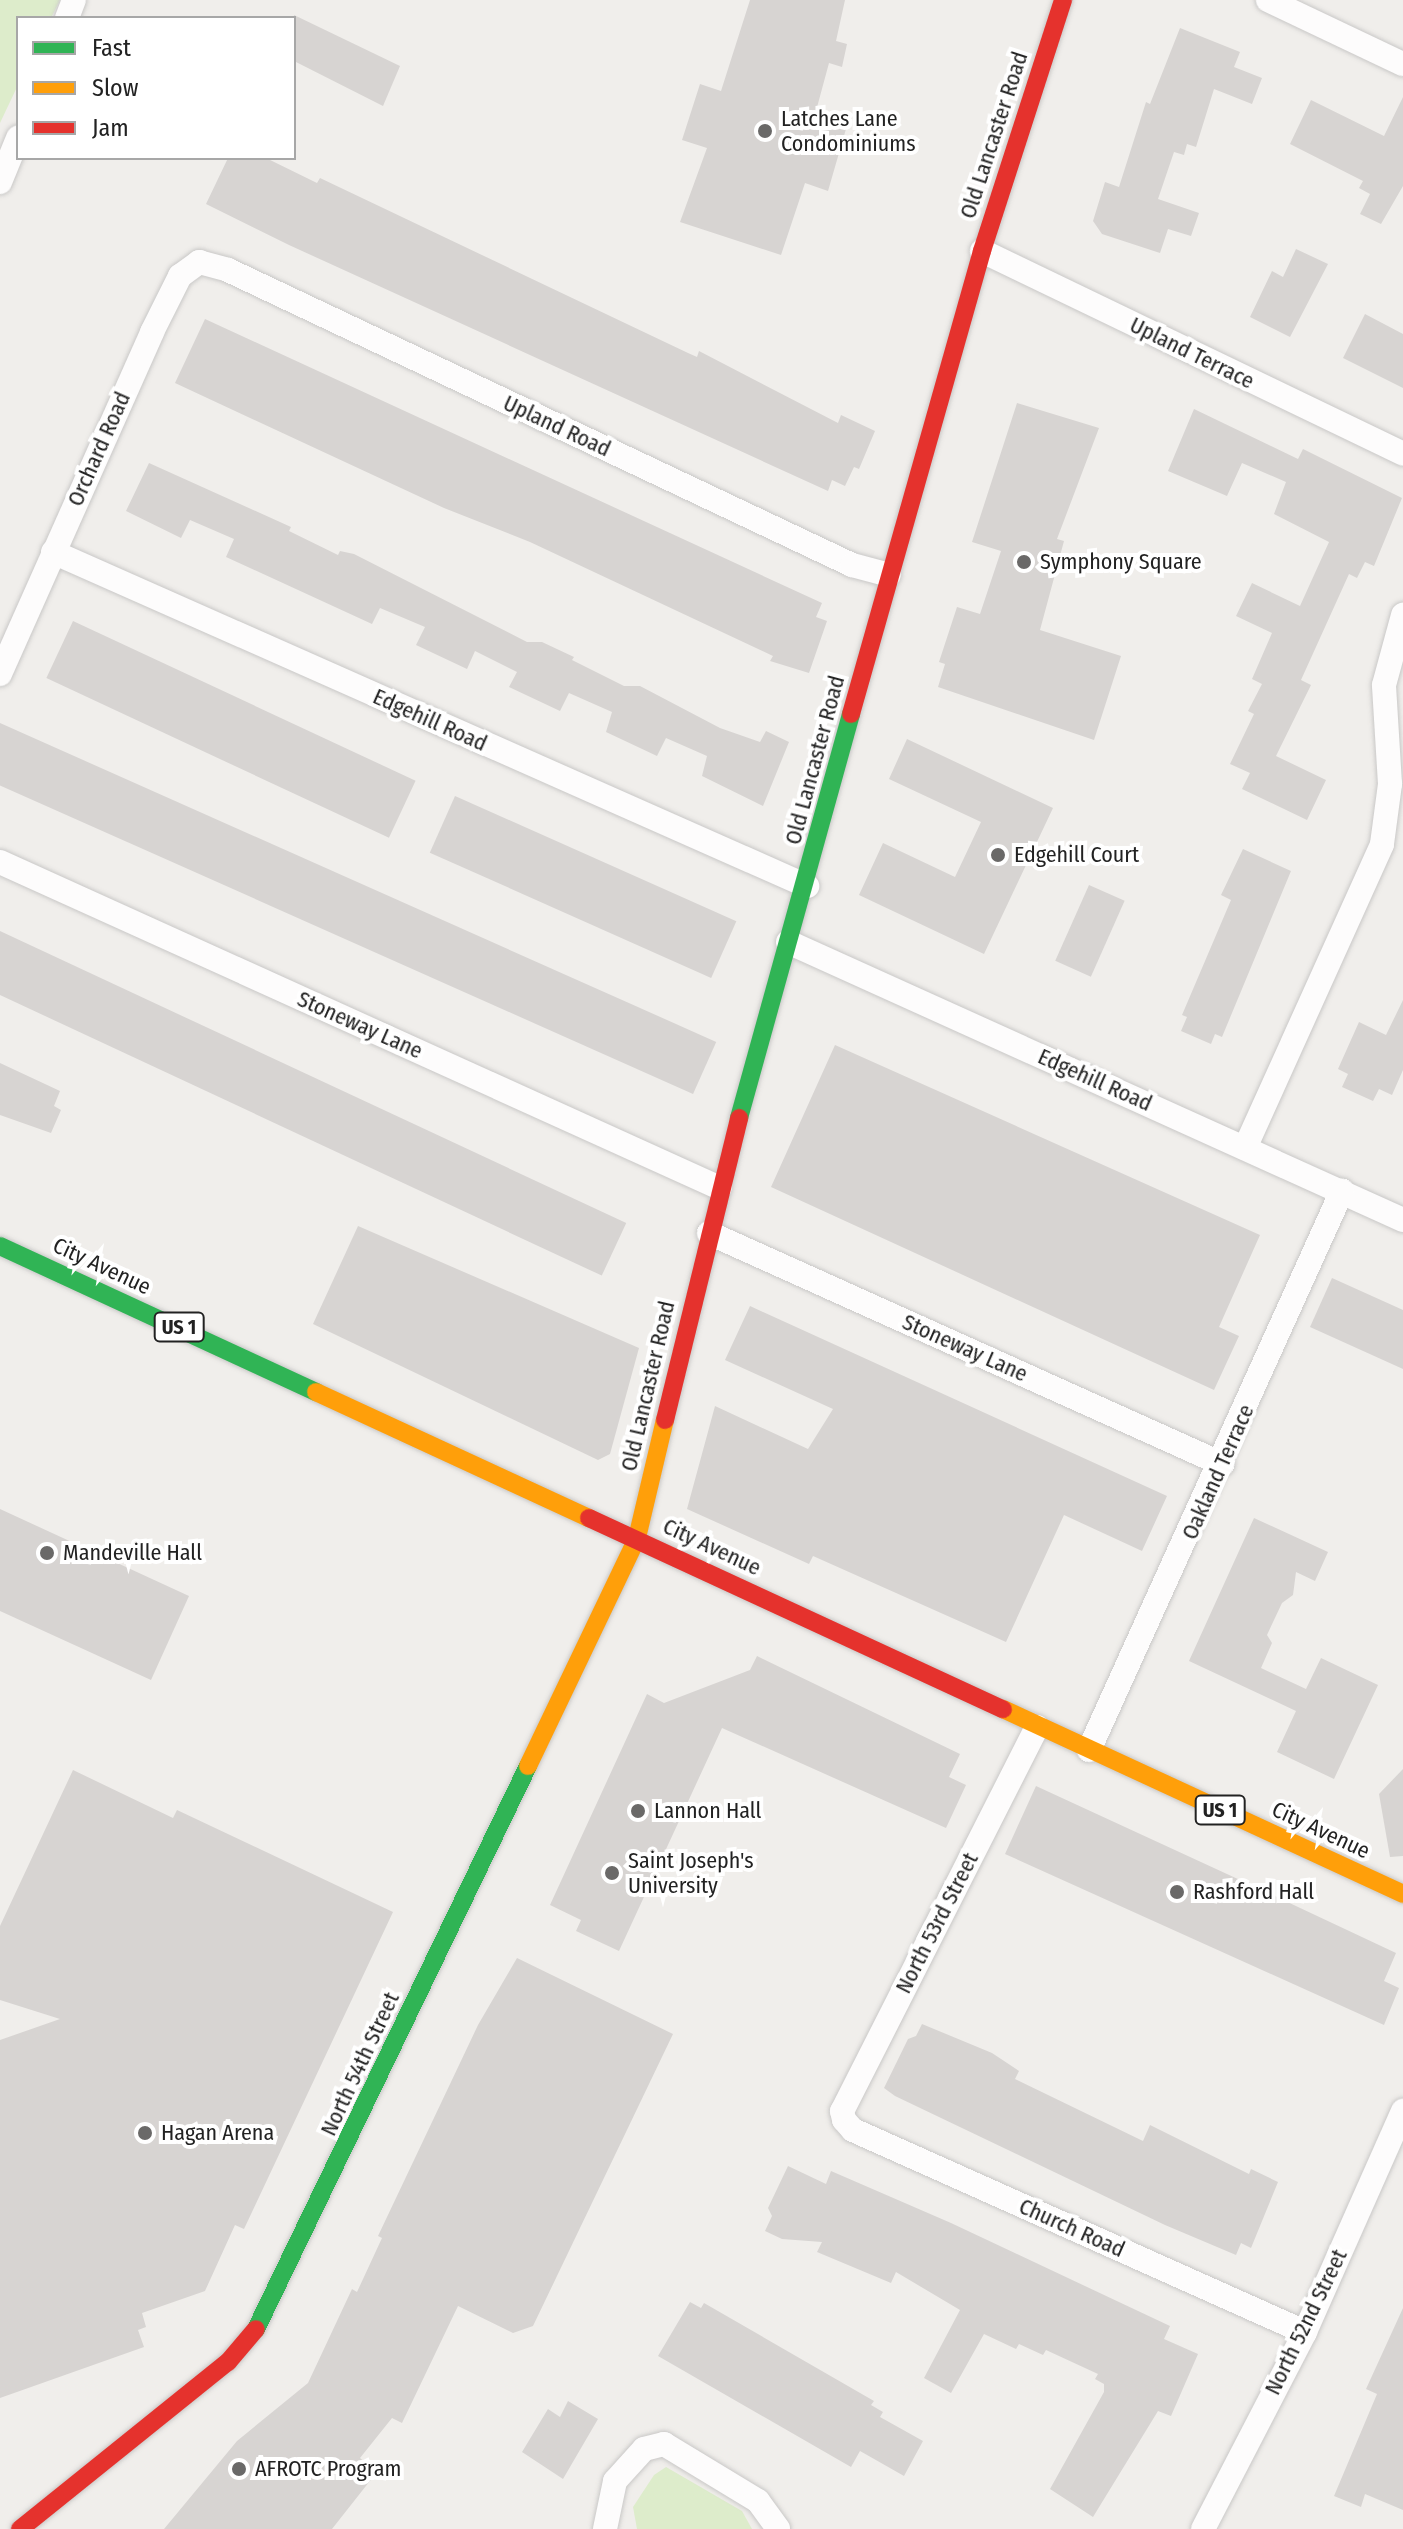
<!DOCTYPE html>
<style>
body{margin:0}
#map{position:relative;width:1403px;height:2529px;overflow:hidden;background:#f0eeeb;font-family:"Fira Sans Condensed",sans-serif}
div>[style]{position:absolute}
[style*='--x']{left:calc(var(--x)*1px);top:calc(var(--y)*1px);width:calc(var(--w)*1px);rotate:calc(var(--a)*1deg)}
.grass>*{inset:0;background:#ddeccb}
.building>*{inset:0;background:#d7d4d2;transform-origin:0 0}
.roads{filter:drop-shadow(0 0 2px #c9c8c7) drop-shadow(0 0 2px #c9c8c7)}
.street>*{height:24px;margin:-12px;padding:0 12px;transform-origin:12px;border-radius:12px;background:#fdfcfc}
.fast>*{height:18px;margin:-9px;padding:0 9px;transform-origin:9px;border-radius:9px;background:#30b455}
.slow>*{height:18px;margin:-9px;padding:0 9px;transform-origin:9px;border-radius:9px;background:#ff9f0a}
.jam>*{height:18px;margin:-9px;padding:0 9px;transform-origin:9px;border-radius:9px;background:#e5322d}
.dots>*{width:22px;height:22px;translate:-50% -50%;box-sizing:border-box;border:4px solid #fff;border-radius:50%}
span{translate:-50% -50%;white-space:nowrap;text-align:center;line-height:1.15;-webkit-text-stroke:8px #fff;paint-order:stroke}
.shield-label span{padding:2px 6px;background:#fff;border:2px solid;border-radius:6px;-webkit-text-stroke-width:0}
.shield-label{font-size:20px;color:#222;font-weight:700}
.poi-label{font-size:22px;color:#222}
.left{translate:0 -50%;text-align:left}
.street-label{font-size:22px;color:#222}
.legend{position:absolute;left:16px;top:16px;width:280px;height:144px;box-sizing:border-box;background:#fff;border:2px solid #a7a7a7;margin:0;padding:10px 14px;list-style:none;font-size:24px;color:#222}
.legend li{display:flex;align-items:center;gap:16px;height:40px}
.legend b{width:40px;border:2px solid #a7a7a7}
</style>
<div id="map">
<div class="grass">
<div style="clip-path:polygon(0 0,60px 0,51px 18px,18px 18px,18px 85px,0 123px)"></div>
<div style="clip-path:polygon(666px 2467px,742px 2511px,752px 2529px,637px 2529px,633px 2507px,654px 2475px)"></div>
</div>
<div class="building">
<div style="clip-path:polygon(750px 0,845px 0,836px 41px,847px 44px,842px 67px,829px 63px,816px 111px,848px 122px,828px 191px,805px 183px,781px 255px,680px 222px,707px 148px,682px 140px,700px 84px,721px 91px)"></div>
<div style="clip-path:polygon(294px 15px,400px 66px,383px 106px,294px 61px)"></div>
<div style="clip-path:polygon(1180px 28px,1240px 52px,1234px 67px,1262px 78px,1252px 104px,1214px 89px,1196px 147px,1187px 144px,1184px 155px,1174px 152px,1158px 199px,1199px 213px,1191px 236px,1168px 229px,1160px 253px,1102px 234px,1093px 221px,1105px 182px,1119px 187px,1146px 102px,1150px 104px)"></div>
<div style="clip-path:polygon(1403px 97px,1403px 186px,1381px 224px,1360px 214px,1370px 194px,1359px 188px,1363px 181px,1290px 144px,1311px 100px,1384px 136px)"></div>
<div style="clip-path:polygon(228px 158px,266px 158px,317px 183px,320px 178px,688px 353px,697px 357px,699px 351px,838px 423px,841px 415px,875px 431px,859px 469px,854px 467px,845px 486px,832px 480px,828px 491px,289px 245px,206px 204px)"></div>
<div style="clip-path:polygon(1296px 249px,1328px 264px,1290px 337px,1250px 317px,1272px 271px,1283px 277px)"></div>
<div style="clip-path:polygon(1365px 314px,1403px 334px,1403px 388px,1343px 358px)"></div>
<div style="clip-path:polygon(205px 319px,822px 603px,816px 617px,827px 621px,809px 673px,770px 661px,773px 656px,530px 542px,444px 508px,175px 383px)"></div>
<div style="clip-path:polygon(1017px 403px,1099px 428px,1057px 539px,1064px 541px,1040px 630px,1121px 656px,1094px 740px,938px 687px,945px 664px,939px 662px,957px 607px,980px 614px,1001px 551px,972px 542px)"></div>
<div style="clip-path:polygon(1194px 409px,1298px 459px,1303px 449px,1402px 498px,1374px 566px,1365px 562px,1357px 578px,1349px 574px,1301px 680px,1311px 685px,1276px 756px,1326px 780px,1307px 820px,1242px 789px,1250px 773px,1230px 764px,1254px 714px,1248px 711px,1262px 684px,1252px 679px,1272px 633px,1236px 616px,1252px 583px,1300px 606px,1329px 542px,1274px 514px,1286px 482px,1242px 463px,1227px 496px,1168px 471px)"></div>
<div style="clip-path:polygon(149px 463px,291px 527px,289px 531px,338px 555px,340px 551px,354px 554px,527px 642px,542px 642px,574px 657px,572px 660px,624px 686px,640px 686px,720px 728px,760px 742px,766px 731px,789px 742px,763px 806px,702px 776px,707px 756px,666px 738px,657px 756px,606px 732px,612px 712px,569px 693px,560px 711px,509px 687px,517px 672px,475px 651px,467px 669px,416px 645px,425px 627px,380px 608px,372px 624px,226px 557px,234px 539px,190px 520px,181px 538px,126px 511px)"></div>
<div style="left:73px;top:621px;width:378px;height:63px;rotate:25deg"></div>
<div style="left:0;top:723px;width:784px;height:57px;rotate:24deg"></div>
<div style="clip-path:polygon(907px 739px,1053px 808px,984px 954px,859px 895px,883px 843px,955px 877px,981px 822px,889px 779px)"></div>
<div style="left:455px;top:796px;width:308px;height:62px;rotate:24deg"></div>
<div style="clip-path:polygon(1243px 849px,1291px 871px,1222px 1037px,1215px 1034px,1211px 1044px,1181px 1031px,1187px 1017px,1182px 1015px,1231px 900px,1221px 895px)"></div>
<div style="left:1089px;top:885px;width:39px;height:83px;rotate:24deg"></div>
<div style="left:0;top:931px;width:691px;height:58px;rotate:25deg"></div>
<div style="clip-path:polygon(1403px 1000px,1403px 1070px,1392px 1095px,1379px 1089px,1373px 1101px,1342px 1087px,1348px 1074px,1338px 1069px,1359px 1022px,1386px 1035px)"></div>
<div style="clip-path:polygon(835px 1045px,1260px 1235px,1219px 1327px,1239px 1336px,1214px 1390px,771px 1187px)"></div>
<div style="clip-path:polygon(0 1063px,60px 1091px,54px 1106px,61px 1110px,51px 1133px,0 1115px)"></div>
<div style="clip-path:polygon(358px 1226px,639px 1348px,610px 1454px,598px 1460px,313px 1324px)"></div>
<div style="clip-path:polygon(1332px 1278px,1403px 1310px,1403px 1369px,1310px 1327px)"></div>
<div style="clip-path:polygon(750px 1306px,1167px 1496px,1142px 1551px,1064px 1515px,1006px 1642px,813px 1556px,809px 1564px,687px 1509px,715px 1406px,808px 1449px,833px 1409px,725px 1360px)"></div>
<div style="clip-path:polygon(0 1509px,189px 1596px,151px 1680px,0 1611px)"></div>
<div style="clip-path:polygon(1254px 1518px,1328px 1552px,1315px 1581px,1296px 1572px,1293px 1595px,1282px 1603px,1267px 1635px,1272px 1643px,1261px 1668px,1306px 1689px,1321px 1658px,1378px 1685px,1334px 1779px,1277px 1752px,1296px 1711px,1189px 1661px)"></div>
<div style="clip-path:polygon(757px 1656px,960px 1754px,949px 1777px,966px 1785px,946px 1828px,722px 1728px,619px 1951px,576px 1931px,581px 1920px,550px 1905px,647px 1694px,664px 1703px,750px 1670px)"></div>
<div style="clip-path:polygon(1403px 1769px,1403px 1856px,1390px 1857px,1379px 1794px)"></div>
<div style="clip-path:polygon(73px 1770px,173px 1818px,177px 1810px,393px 1912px,244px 2229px,235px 2225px,205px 2291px,142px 2313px,146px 2327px,138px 2330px,144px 2347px,0 2398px,0 2040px,60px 2019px,0 2000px,0 1926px)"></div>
<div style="clip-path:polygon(1036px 1786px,1279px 1898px,1276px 1904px,1281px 1899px,1396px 1953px,1384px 1981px,1399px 1988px,1384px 2025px,1005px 1854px)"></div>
<div style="clip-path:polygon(517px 1958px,673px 2034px,533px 2326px,513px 2333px,458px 2306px,402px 2423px,392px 2418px,360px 2458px,374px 2470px,373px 2477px,332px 2529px,164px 2529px,237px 2441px,308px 2383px,352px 2289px,357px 2292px,382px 2238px,378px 2236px,478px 2025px)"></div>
<div style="clip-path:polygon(922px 2024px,992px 2053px,1019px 2071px,1015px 2079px,1143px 2141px,1150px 2125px,1249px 2174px,1251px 2169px,1278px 2182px,1251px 2248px,1241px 2243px,1236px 2255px,1165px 2225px,895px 2096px,884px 2088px,908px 2039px,916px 2036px)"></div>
<div style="clip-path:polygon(788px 2166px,826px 2184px,831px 2171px,951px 2223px,1170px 2326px,1164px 2339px,1198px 2354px,1171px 2416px,1158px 2411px,1093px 2517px,1050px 2489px,1104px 2392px,1104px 2384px,1095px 2379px,1098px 2374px,1046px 2350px,1043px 2355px,1019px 2344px,1016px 2349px,984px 2334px,951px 2393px,924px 2378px,960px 2310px,896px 2272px,891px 2283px,817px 2252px,822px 2242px,782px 2239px,765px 2231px,772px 2216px,768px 2208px)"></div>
<div style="clip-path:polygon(690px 2302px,701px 2308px,704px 2303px,874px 2401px,871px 2405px,883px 2412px,880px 2417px,923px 2441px,904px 2476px,860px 2451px,851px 2467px,658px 2356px)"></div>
<div style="clip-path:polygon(1403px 2308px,1403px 2510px,1365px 2494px,1361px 2507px,1334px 2496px,1377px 2394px,1366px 2389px)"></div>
<div style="clip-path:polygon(568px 2401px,598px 2419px,563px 2479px,522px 2452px,548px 2409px,560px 2417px)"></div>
</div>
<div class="roads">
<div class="street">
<div style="--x:1268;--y:0;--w:149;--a:25.4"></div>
<div style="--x:67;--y:18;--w:19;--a:-69"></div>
<div style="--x:0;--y:182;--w:48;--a:-67.8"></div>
<div style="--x:982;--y:251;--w:467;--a:25.7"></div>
<div style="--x:53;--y:552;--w:825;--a:23.89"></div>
<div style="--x:0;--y:674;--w:374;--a:-66"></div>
<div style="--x:152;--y:332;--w:63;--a:-63.4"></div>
<div style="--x:180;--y:276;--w:24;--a:-36"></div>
<div style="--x:199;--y:262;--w:30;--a:15"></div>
<div style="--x:228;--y:270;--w:690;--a:25.3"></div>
<div style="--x:852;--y:565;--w:38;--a:15"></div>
<div style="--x:0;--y:862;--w:790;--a:24.36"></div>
<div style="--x:788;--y:942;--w:675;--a:24.32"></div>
<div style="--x:1245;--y:1148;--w:333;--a:-65.7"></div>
<div style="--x:1382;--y:844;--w:61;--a:-82.4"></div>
<div style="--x:1390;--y:784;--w:99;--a:-93.5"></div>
<div style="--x:1384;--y:685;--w:73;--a:-74.8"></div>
<div style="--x:709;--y:1233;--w:563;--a:24.24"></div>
<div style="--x:1037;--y:1727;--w:431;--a:116.9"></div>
<div style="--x:842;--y:2111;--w:9;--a:77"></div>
<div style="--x:844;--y:2120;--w:13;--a:48"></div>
<div style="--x:853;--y:2130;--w:495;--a:24.1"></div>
<div style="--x:1089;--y:1750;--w:614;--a:-65.65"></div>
<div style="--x:605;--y:2529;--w:49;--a:-78.2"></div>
<div style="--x:615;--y:2481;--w:43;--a:-47.8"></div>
<div style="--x:644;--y:2449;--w:21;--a:-14"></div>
<div style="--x:664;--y:2444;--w:110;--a:31.2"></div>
<div style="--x:758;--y:2501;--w:34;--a:54"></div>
<div style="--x:1203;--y:2529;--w:222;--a:-62.6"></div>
<div style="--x:1305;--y:2332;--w:242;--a:-66.1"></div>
</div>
<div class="fast">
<div style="--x:739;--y:1118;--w:419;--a:-74.5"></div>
<div style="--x:0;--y:1246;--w:348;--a:24.8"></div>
<div style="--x:256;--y:2329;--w:625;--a:-64.21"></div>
</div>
<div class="slow">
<div style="--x:316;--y:1392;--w:301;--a:24.8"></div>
<div style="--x:1003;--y:1709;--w:441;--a:24.8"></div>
<div style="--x:528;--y:1766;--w:253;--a:-64.4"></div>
<div style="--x:637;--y:1538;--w:121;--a:-76.7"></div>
</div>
<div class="jam">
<div style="--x:851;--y:714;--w:481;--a:-74.2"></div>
<div style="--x:982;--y:251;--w:264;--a:-72.1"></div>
<div style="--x:665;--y:1420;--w:311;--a:-76.2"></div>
<div style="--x:589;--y:1518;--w:456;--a:24.8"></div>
<div style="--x:20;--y:2529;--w:267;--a:-38.8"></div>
<div style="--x:228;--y:2362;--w:43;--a:-49.7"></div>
</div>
</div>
<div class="dots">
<div style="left:765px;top:131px;background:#6a6968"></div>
<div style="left:1024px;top:562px;background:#6a6968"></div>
<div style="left:998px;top:855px;background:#6a6968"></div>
<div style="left:47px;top:1553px;background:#6a6968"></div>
<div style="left:638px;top:1811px;background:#6a6968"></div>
<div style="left:612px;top:1873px;background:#6a6968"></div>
<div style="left:1177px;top:1892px;background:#6a6968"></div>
<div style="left:145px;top:2133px;background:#6a6968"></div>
<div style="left:239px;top:2469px;background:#6a6968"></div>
</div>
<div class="shield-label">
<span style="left:179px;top:1327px">US 1</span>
<span style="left:1220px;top:1810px">US 1</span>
</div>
<div class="poi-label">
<span class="left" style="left:781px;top:131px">Latches Lane<br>Condominiums</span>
<span class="left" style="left:1040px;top:562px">Symphony Square</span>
<span class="left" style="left:1014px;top:855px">Edgehill Court</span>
<span class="left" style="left:63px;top:1553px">Mandeville Hall</span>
<span class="left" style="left:654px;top:1811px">Lannon Hall</span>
<span class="left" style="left:628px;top:1873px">Saint Joseph's<br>University</span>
<span class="left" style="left:1193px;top:1892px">Rashford Hall</span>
<span class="left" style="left:161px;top:2133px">Hagan Arena</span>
<span class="left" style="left:255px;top:2469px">AFROTC Program</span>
</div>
<div class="street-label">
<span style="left:994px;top:135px;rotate:-72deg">Old Lancaster Road</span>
<span style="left:1192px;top:353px;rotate:26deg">Upland Terrace</span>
<span style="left:557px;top:426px;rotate:25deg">Upland Road</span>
<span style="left:99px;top:449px;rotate:-66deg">Orchard Road</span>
<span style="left:430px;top:720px;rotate:24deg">Edgehill Road</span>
<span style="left:815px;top:760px;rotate:-75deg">Old Lancaster Road</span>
<span style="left:360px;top:1025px;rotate:24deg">Stoneway Lane</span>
<span style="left:1095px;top:1080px;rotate:24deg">Edgehill Road</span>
<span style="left:102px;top:1266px;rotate:25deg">City Avenue</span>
<span style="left:965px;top:1348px;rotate:24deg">Stoneway Lane</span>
<span style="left:648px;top:1386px;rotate:-77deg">Old Lancaster Road</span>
<span style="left:1218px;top:1472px;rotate:-66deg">Oakland Terrace</span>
<span style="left:712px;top:1547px;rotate:25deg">City Avenue</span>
<span style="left:1321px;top:1830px;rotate:25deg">City Avenue</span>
<span style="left:937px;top:1923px;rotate:-63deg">North 53rd Street</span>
<span style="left:360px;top:2064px;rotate:-65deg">North 54th Street</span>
<span style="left:1072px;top:2228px;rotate:24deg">Church Road</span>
<span style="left:1306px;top:2322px;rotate:-64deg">North 52nd Street</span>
</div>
<ul class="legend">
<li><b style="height:10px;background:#30b455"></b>Fast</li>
<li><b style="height:10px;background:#ff9f0a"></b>Slow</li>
<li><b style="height:10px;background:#e5322d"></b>Jam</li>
</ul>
</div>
